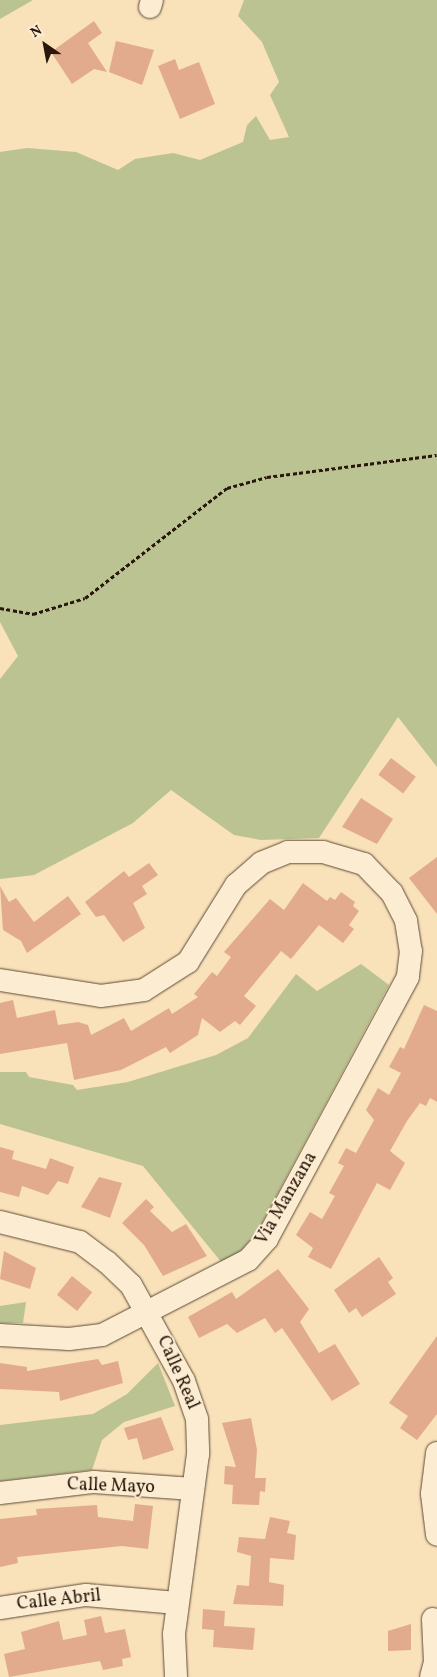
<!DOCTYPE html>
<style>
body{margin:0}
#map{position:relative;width:437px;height:1677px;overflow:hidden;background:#f9e1b9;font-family:Vollkorn,serif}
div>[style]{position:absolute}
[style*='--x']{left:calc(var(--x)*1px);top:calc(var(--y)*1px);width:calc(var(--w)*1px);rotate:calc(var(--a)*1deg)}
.green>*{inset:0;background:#bac391}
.building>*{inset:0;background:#e2ab8e;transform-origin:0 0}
.path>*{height:2.5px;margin-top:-1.25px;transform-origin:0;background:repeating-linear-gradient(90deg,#29170b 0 4px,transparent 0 6.5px)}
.roads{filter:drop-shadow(0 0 1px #5d4a36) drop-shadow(0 0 1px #5d4a36)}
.minor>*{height:22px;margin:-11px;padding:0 11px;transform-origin:11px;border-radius:11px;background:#fbecd2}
span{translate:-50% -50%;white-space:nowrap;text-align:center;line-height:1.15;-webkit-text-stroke:4px #fbecd2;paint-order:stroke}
.street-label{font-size:18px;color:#29170b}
.north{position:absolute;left:20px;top:20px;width:50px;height:50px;-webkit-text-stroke:4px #fbecd2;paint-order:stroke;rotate:327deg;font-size:14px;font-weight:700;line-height:20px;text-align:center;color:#29170b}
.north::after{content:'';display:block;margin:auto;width:18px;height:22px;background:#29170b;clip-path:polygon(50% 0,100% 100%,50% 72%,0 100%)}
</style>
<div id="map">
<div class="green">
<div style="clip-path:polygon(0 0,33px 0,0 19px)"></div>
<div style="clip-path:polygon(244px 0,437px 0,437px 767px,398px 717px,319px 838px,261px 840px,234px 835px,171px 790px,133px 823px,34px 875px,0 879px,0 679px,18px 656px,0 622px,0 152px,27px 148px,76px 152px,118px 170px,135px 159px,173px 153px,200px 160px,243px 142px,247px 125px,256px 116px,270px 140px,289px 137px,270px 95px,279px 82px,262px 42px,238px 16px)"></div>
<div style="clip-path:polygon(361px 964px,389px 985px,258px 1230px,242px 1250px,222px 1263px,143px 1166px,0 1124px,0 1072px,26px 1072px,29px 1077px,73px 1085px,77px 1090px,128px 1082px,216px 1055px,248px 1038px,296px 974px,317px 991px)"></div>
<div style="clip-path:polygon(26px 1302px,23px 1323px,0 1323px,0 1306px)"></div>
<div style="clip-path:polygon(158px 1363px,175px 1406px,124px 1422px,102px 1440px,92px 1470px,0 1481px,0 1425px,93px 1414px,127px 1394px)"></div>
</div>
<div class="building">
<div style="clip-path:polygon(94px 21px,102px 33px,88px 43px,107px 72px,94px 69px,72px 84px,51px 52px)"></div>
<div style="clip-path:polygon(116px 41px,154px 50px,142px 85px,109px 72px)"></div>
<div style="clip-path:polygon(175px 59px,179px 70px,199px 62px,215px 104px,180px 119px,158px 66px)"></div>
<div style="left:391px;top:758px;width:31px;height:21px;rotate:37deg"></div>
<div style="clip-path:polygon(361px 798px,393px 819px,377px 844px,342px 827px)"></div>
<div style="clip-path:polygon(437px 857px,437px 914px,409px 878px)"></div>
<div style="clip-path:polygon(149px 863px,158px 875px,142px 886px,147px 894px,133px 903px,145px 928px,123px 942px,104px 915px,96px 917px,85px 902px,124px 871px,129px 877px)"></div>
<div style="clip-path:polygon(303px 883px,327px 901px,330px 897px,335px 900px,341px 892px,355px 902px,353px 906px,359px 911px,349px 925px,354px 929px,343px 943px,319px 925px,291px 959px,281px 951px,244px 996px,256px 1006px,240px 1025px,235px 1021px,220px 1032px,202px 1018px,198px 1035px,170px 1053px,166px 1047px,121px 1070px,74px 1080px,67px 1043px,0 1054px,0 1003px,13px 1000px,17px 1018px,55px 1010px,58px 1025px,78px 1022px,88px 1025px,91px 1035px,124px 1018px,131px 1031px,169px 1008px,172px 1014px,198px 997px,194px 994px,212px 972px,217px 976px,231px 957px,224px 952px,270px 899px,284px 910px)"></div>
<div style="clip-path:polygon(0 886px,9px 902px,16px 898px,34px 922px,68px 896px,81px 914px,27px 953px,21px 941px,3px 930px)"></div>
<div style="clip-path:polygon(424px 1005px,437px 1011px,437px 1102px,430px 1098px,426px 1106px,420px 1103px,407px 1121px,390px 1151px,405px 1163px,390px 1190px,377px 1183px,331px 1269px,308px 1257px,313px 1248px,296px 1235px,310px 1212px,322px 1219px,335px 1196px,329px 1193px,344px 1166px,338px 1163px,346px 1148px,356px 1153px,374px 1120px,366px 1110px,378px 1088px,389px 1095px,401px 1073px,389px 1067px,400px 1047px,404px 1049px)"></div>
<div style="clip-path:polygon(0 1147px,14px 1151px,12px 1159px,46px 1169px,50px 1158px,74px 1167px,68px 1184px,58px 1181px,48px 1195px,22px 1186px,19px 1197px,0 1192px)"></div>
<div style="clip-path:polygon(99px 1177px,122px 1183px,110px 1218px,81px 1207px)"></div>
<div style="clip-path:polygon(146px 1199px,154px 1207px,150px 1211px,172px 1232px,186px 1224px,207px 1256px,163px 1276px,144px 1245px,122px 1223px)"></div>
<div style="clip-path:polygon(4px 1251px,36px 1268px,30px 1289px,0 1279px)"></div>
<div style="clip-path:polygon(379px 1257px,393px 1278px,388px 1282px,396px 1294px,362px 1317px,356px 1308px,349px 1313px,334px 1290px)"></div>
<div style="clip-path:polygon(278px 1269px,309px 1309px,300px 1322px,319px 1353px,335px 1344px,360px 1384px,332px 1401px,282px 1328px,275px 1333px,265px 1318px,237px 1333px,227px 1324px,199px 1338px,188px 1317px,232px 1292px,236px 1299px)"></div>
<div style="left:72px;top:1276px;width:26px;height:24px;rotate:39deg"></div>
<div style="clip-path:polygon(437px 1336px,437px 1414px,417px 1440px,400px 1428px,408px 1416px,389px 1403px)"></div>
<div style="clip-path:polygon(98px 1359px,102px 1365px,118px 1361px,123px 1383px,60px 1401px,59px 1392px,0 1389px,0 1363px,27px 1367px,27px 1371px)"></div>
<div style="clip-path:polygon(161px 1417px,174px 1450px,143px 1460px,137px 1438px,128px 1440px,124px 1428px)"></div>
<div style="clip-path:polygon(251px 1418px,257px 1450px,255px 1478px,266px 1478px,265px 1492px,260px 1491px,259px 1505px,232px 1504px,233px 1485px,224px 1484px,225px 1466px,236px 1467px,222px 1423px)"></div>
<div style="clip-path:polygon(135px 1504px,153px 1506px,148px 1549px,122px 1546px,17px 1557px,18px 1563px,0 1567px,0 1519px,37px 1515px,36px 1509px,97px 1505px,98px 1517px,133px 1521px)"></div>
<div style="clip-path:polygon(270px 1517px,290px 1521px,287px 1533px,296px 1535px,294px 1560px,270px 1558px,269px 1582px,284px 1585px,283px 1606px,233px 1604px,237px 1585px,249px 1586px,251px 1556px,237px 1552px,239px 1537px,265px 1539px)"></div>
<div style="clip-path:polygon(203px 1609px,225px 1611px,224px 1626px,255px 1628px,253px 1650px,213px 1647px,214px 1630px,202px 1629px)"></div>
<div style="clip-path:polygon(101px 1616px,105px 1633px,125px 1629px,131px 1657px,122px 1659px,123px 1666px,103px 1670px,100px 1661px,9px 1677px,4px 1654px,25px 1649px,21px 1632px,59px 1621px,63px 1640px,87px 1635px,84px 1620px)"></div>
<div style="clip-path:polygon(411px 1624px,411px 1650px,388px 1651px,388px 1631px)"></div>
</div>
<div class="path">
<div style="--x:0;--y:608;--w:34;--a:10"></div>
<div style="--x:33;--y:614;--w:54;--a:-17.1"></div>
<div style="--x:85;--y:598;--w:180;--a:-37.8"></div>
<div style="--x:227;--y:488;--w:41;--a:-15.4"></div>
<div style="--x:267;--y:477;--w:171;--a:-7.4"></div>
</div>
<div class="roads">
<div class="minor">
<div style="--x:150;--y:7;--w:7;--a:-74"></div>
<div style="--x:0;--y:980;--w:102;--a:9"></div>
<div style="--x:101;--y:996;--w:43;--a:-7.9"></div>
<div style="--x:144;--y:990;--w:52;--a:-32.5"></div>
<div style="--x:188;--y:962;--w:91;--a:-58.1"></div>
<div style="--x:236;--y:885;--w:33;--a:-41"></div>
<div style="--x:261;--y:863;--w:29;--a:-22"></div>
<div style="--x:288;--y:852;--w:35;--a:0"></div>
<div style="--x:323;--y:852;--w:43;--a:16.3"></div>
<div style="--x:364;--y:864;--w:40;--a:46"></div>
<div style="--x:392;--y:893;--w:31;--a:63"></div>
<div style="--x:406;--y:921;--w:30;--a:81"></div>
<div style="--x:411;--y:951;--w:26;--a:97"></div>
<div style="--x:408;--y:977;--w:298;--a:118.3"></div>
<div style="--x:267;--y:1239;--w:28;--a:132"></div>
<div style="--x:248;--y:1260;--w:164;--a:152.8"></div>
<div style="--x:102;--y:1335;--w:33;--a:173"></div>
<div style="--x:69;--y:1339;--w:69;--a:-176.7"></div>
<div style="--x:0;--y:1222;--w:82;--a:14"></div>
<div style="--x:80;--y:1242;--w:34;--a:37"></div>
<div style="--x:107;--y:1262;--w:33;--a:44"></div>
<div style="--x:131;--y:1285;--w:110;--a:61.1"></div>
<div style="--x:184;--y:1381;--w:40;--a:71.1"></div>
<div style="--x:197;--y:1419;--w:35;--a:88"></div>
<div style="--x:198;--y:1454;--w:182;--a:97.6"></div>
<div style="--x:174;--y:1634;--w:43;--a:87.3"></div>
<div style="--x:437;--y:1453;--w:41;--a:97"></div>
<div style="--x:432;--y:1494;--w:41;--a:83"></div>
<div style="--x:0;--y:1493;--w:95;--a:-6.7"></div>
<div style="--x:94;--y:1482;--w:99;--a:4"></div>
<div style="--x:0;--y:1608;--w:87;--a:-8.6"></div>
<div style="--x:86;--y:1595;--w:91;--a:5"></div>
<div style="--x:431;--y:1677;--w:16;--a:-75"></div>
<div style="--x:435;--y:1662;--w:43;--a:-92.7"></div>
</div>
</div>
<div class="street-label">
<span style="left:287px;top:1199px;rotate:-60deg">Via Manzana</span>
<span style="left:177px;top:1373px;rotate:66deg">Calle Real</span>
<span style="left:111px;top:1487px;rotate:2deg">Calle Mayo</span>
<span style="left:59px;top:1601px;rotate:-6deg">Calle Abril</span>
</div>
<div class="north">N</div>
</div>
